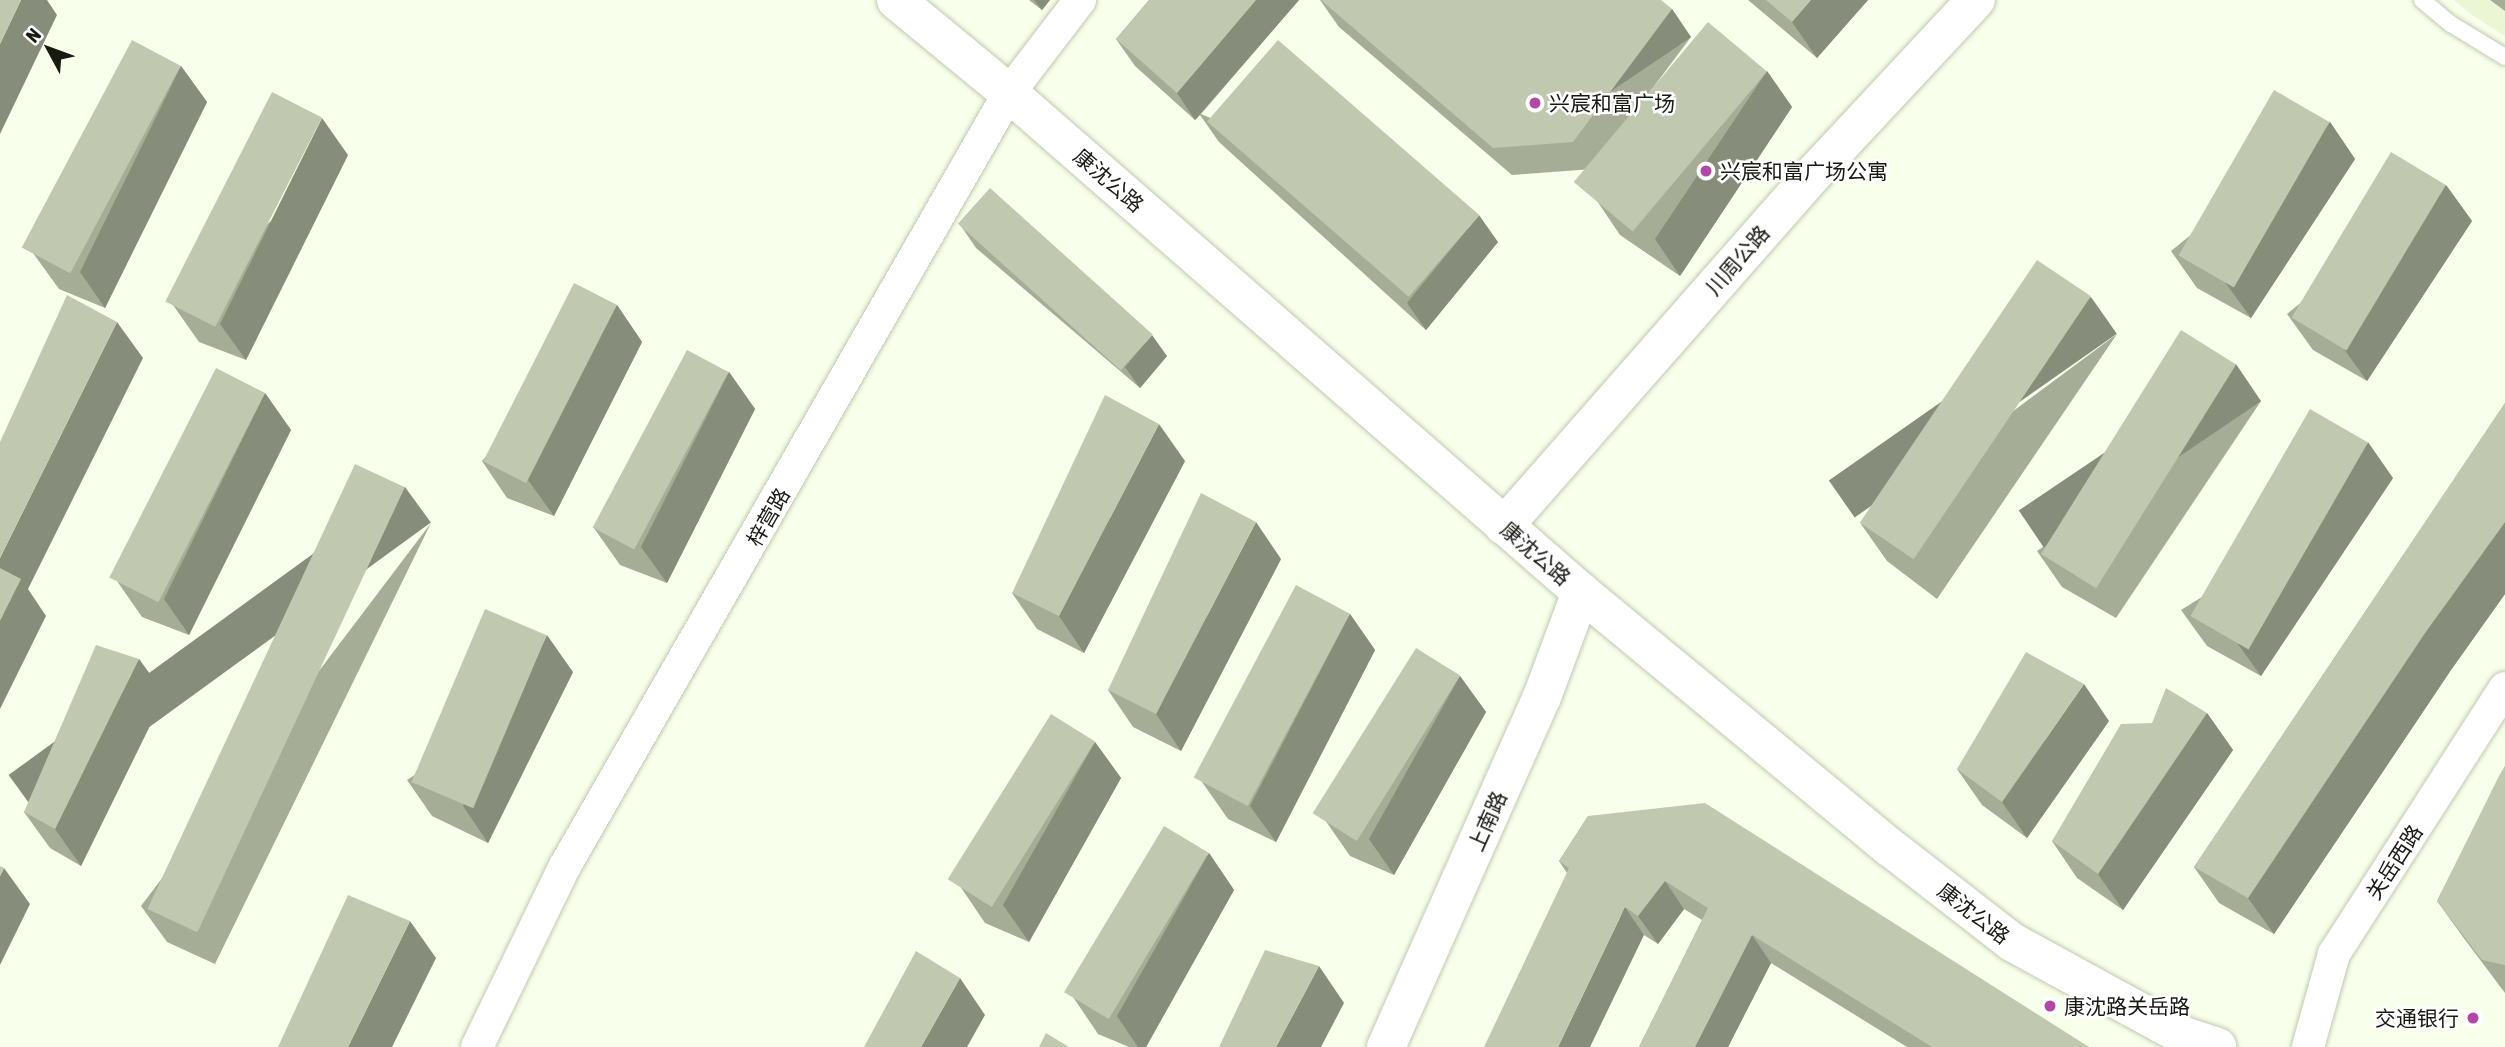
<!DOCTYPE html>
<meta charset="utf-8">
<style>
body{margin:0}
#map{position:relative;width:2505px;height:1047px;overflow:hidden;background:#f8ffea;font-family:"Asap Condensed","Noto Sans SC",sans-serif}
div>[style]{position:absolute}
[style*='--x']{left:calc(var(--x)*1px);top:calc(var(--y)*1px);width:calc(var(--w)*1px);rotate:calc(var(--a)*1deg)}
.built>*{inset:0;background:#ebf6d5}
.roads{filter:drop-shadow(0 0 2px #c0c9b0) drop-shadow(0 0 2px #c0c9b0)}
.lane>*{height:16px;margin:-8px;padding:0 8px;transform-origin:8px;border-radius:8px;background:#fff}
.street>*{height:32px;margin:-16px;padding:0 16px;transform-origin:16px;border-radius:16px;background:#fff}
.secondary>*{height:38px;margin:-19px;padding:0 19px;transform-origin:19px;border-radius:19px;background:#fff}
.wall>*{inset:0;background:#a5ad97}
.shaded-wall>*{inset:0;background:#868d7b;transform-origin:0 0}
.building>*{inset:0;background:#c0c9b0;transform-origin:0 0}
.dots>*{width:19px;height:19px;translate:-50% -50%;box-sizing:border-box;border:4px solid #fff;border-radius:50%}
span{translate:-50% -50%;white-space:nowrap;text-align:center;line-height:1.15;-webkit-text-stroke:5px #fff;paint-order:stroke}
.poi-label{font-size:21px;color:#171a11}
.left{translate:0 -50%;text-align:left}
.right{translate:-100% -50%;text-align:right}
.street-label{font-size:21px;color:#171a11}
.north{position:absolute;left:14px;top:14px;width:70px;height:70px;-webkit-text-stroke:5px #fff;paint-order:stroke;rotate:311deg;font-size:19px;font-weight:700;line-height:28px;text-align:center;color:#171a11}
.north::after{content:'';display:block;margin:auto;width:24px;height:32px;background:#171a11;clip-path:polygon(50% 0,100% 100%,50% 72%,0 100%)}
</style>
<div id="map">
<div class="built">
<div style="clip-path:polygon(2454px 0,2505px 0,2505px 36px,2472px 15px)"></div>
</div>
<div class="roads">
<div class="lane">
<div style="--x:2422;--y:0;--w:38;--a:40"></div>
<div style="--x:2451;--y:24;--w:63;--a:31.4"></div>
</div>
<div class="street">
<div style="--x:477;--y:1047;--w:201;--a:-64.1"></div>
<div style="--x:565;--y:866;--w:891;--a:-60.13"></div>
<div style="--x:1009;--y:93;--w:117;--a:-52.6"></div>
<div style="--x:2308;--y:1047;--w:97;--a:-74.4"></div>
<div style="--x:2334;--y:954;--w:316;--a:-57.3"></div>
</div>
<div class="secondary">
<div style="--x:896;--y:0;--w:146;--a:39.5"></div>
<div style="--x:1009;--y:93;--w:759;--a:41.1"></div>
<div style="--x:1581;--y:592;--w:403;--a:39.6"></div>
<div style="--x:1892;--y:849;--w:152;--a:37.8"></div>
<div style="--x:2012;--y:942;--w:196;--a:28.7"></div>
<div style="--x:2184;--y:1036;--w:35;--a:18"></div>
<div style="--x:1504;--y:526;--w:458;--a:-48.7"></div>
<div style="--x:1806;--y:182;--w:249;--a:-47"></div>
<div style="--x:1386;--y:1047;--w:383;--a:-66"></div>
<div style="--x:1542;--y:697;--w:112;--a:-69.6"></div>
</div>
</div>
<div class="wall">
<div style="clip-path:polygon(1029px 0,1050px 0,1042px 10px)"></div>
<div style="clip-path:polygon(1149px 0,1299px 0,1201px 114px,1498px 242px,1426px 330px,1219px 142px,1200px 115px,1195px 120px,1135px 66px,1116px 39px)"></div>
<div style="clip-path:polygon(1320px 0,1672px 9px,1691px 37px,1592px 169px,1512px 175px,1339px 27px)"></div>
<div style="clip-path:polygon(1748px 0,1868px 0,1817px 58px)"></div>
<div style="clip-path:polygon(2490px 0,2505px 0,2505px 11px)"></div>
<div style="clip-path:polygon(181px 66px,207px 102px,105px 308px,59px 289px,33px 253px)"></div>
<div style="clip-path:polygon(1767px 71px,1792px 107px,1680px 276px,1620px 235px,1595px 198px)"></div>
<div style="clip-path:polygon(2330px 122px,2355px 159px,2251px 318px,2197px 288px,2171px 251px)"></div>
<div style="clip-path:polygon(348px 155px,246px 360px,199px 342px,173px 305px)"></div>
<div style="clip-path:polygon(2446px 185px,2472px 221px,2367px 381px,2313px 350px,2287px 314px)"></div>
<div style="clip-path:polygon(961px 226px,1167px 356px,1140px 388px,976px 248px)"></div>
<div style="clip-path:polygon(617px 305px,642px 342px,554px 516px,507px 498px,482px 461px)"></div>
<div style="clip-path:polygon(2117px 334px,1937px 599px,1887px 561px,1861px 524px)"></div>
<div style="clip-path:polygon(729px 372px,755px 409px,667px 583px,620px 565px,594px 528px)"></div>
<div style="clip-path:polygon(265px 393px,291px 430px,189px 635px,142px 617px,117px 581px)"></div>
<div style="clip-path:polygon(2261px 401px,2116px 618px,2062px 587px,2037px 551px)"></div>
<div style="clip-path:polygon(2505px 403px,2505px 594px,2451px 670px,2274px 934px,2219px 903px,2194px 867px)"></div>
<div style="clip-path:polygon(1185px 461px,1084px 653px,1037px 629px,1012px 593px)"></div>
<div style="clip-path:polygon(2393px 478px,2261px 676px,2207px 646px,2181px 610px)"></div>
<div style="clip-path:polygon(431px 523px,215px 964px,167px 942px,141px 906px)"></div>
<div style="clip-path:polygon(1281px 559px,1181px 751px,1133px 727px,1108px 690px)"></div>
<div style="clip-path:polygon(1350px 614px,1375px 650px,1276px 842px,1228px 819px,1202px 782px)"></div>
<div style="clip-path:polygon(139px 659px,165px 695px,81px 866px,50px 848px,24px 812px)"></div>
<div style="clip-path:polygon(573px 672px,488px 843px,432px 816px,407px 780px)"></div>
<div style="clip-path:polygon(1460px 676px,1486px 712px,1394px 875px,1350px 856px,1325px 820px)"></div>
<div style="clip-path:polygon(2207px 713px,2233px 750px,2123px 910px,2077px 878px,2052px 841px)"></div>
<div style="clip-path:polygon(2109px 721px,2027px 838px,1982px 805px,1957px 769px)"></div>
<div style="clip-path:polygon(1095px 742px,1121px 778px,1029px 942px,985px 923px,960px 886px)"></div>
<div style="clip-path:polygon(2505px 766px,2505px 993px,2463px 937px,2437px 901px)"></div>
<div style="clip-path:polygon(1588px 816px,2089px 1047px,1907px 1047px,1771px 963px,1728px 1047px,1639px 1047px,1702px 920px,1684px 909px,1658px 944px,1644px 935px,1567px 873px,1559px 861px)"></div>
<div style="clip-path:polygon(1209px 853px,1234px 890px,1146px 1047px,1129px 1047px,1098px 1034px,1073px 997px)"></div>
</div>
<div class="shaded-wall">
<div style="clip-path:polygon(21px 0,47px 0,57px 15px,0 134px,0 44px)"></div>
<div style="clip-path:polygon(1034px 0,1050px 0,1042px 10px)"></div>
<div style="clip-path:polygon(1256px 0,1299px 0,1195px 120px,1177px 93px)"></div>
<div style="clip-path:polygon(1811px 0,1868px 0,1817px 58px,1792px 22px)"></div>
<div style="left:1672px;top:9px;width:34px;height:166px;rotate:56deg"></div>
<div style="clip-path:polygon(181px 66px,207px 102px,105px 308px,80px 272px)"></div>
<div style="clip-path:polygon(1767px 71px,1792px 107px,1680px 276px,1655px 239px)"></div>
<div style="clip-path:polygon(322px 118px,348px 155px,246px 360px,220px 324px)"></div>
<div style="clip-path:polygon(2330px 122px,2355px 159px,2251px 318px,2225px 282px)"></div>
<div style="clip-path:polygon(2446px 185px,2472px 221px,2367px 381px,2341px 345px)"></div>
<div style="clip-path:polygon(1479px 215px,1498px 242px,1426px 330px,1407px 303px)"></div>
<div style="left:2091px;top:297px;width:45px;height:320px;rotate:55deg"></div>
<div style="clip-path:polygon(617px 305px,642px 342px,554px 516px,528px 480px)"></div>
<div style="clip-path:polygon(117px 322px,143px 358px,28px 589px,46px 616px,0 709px,0 558px)"></div>
<div style="clip-path:polygon(1152px 335px,1167px 356px,1140px 388px,1125px 367px)"></div>
<div style="left:2236px;top:364px;width:45px;height:262px;rotate:56deg"></div>
<div style="clip-path:polygon(729px 372px,755px 409px,667px 583px,641px 547px)"></div>
<div style="clip-path:polygon(265px 393px,291px 430px,189px 635px,164px 599px)"></div>
<div style="clip-path:polygon(1159px 424px,1185px 461px,1084px 653px,1059px 616px)"></div>
<div style="clip-path:polygon(2368px 442px,2393px 478px,2261px 676px,2235px 640px)"></div>
<div style="left:405px;top:487px;width:44px;height:490px;rotate:54deg"></div>
<div style="clip-path:polygon(1256px 522px,1281px 559px,1181px 751px,1156px 714px)"></div>
<div style="clip-path:polygon(2505px 522px,2505px 594px,2451px 670px,2274px 934px,2248px 898px,2425px 633px)"></div>
<div style="clip-path:polygon(1350px 614px,1375px 650px,1276px 842px,1250px 806px)"></div>
<div style="clip-path:polygon(547px 635px,573px 672px,488px 843px,463px 806px)"></div>
<div style="clip-path:polygon(139px 659px,165px 695px,81px 866px,55px 829px)"></div>
<div style="clip-path:polygon(1460px 676px,1486px 712px,1394px 875px,1369px 839px)"></div>
<div style="clip-path:polygon(2084px 684px,2109px 721px,2027px 838px,2002px 802px)"></div>
<div style="clip-path:polygon(2207px 713px,2233px 750px,2123px 910px,2098px 874px)"></div>
<div style="clip-path:polygon(1095px 742px,1121px 778px,1029px 942px,1003px 905px)"></div>
<div style="clip-path:polygon(1209px 853px,1234px 890px,1146px 1047px,1138px 1047px,1117px 1016px)"></div>
<div style="clip-path:polygon(4px 868px,30px 904px,0 965px,0 876px)"></div>
<div style="clip-path:polygon(1665px 881px,1684px 909px,1658px 944px,1638px 916px)"></div>
<div style="clip-path:polygon(1625px 907px,1644px 935px,1590px 1047px,1558px 1047px)"></div>
<div style="clip-path:polygon(410px 921px,436px 958px,392px 1047px,348px 1047px)"></div>
<div style="clip-path:polygon(1752px 935px,1771px 963px,1728px 1047px,1695px 1047px)"></div>
<div style="clip-path:polygon(1319px 966px,1344px 1003px,1321px 1047px,1276px 1047px)"></div>
<div style="clip-path:polygon(960px 978px,985px 1015px,967px 1047px,921px 1047px)"></div>
</div>
<div class="building">
<div style="clip-path:polygon(0 0,21px 0,0 44px)"></div>
<div style="clip-path:polygon(1149px 0,1256px 0,1177px 93px,1116px 39px)"></div>
<div style="clip-path:polygon(1321px 0,1661px 0,1672px 9px,1573px 142px,1493px 148px)"></div>
<div style="clip-path:polygon(1766px 0,1811px 0,1792px 22px)"></div>
<div style="left:1708px;top:22px;width:77px;height:209px;rotate:40deg"></div>
<div style="left:132px;top:40px;width:55px;height:235px;rotate:28deg"></div>
<div style="left:1278px;top:40px;width:267px;height:108px;rotate:41deg"></div>
<div style="left:2274px;top:90px;width:64px;height:191px;rotate:30deg"></div>
<div style="left:272px;top:92px;width:56px;height:235px;rotate:27deg"></div>
<div style="left:2391px;top:152px;width:64px;height:193px;rotate:31deg"></div>
<div style="left:990px;top:188px;width:219px;height:48px;rotate:42deg"></div>
<div style="left:2037px;top:260px;width:65px;height:317px;rotate:34deg"></div>
<div style="left:574px;top:283px;width:48px;height:200px;rotate:27deg"></div>
<div style="clip-path:polygon(67px 295px,117px 322px,0 558px,0 442px)"></div>
<div style="left:2181px;top:330px;width:65px;height:264px;rotate:32deg"></div>
<div style="left:687px;top:350px;width:47px;height:201px;rotate:28deg"></div>
<div style="left:216px;top:368px;width:55px;height:235px;rotate:27deg"></div>
<div style="clip-path:polygon(1105px 395px,1159px 424px,1059px 616px,1012px 593px)"></div>
<div style="clip-path:polygon(2505px 403px,2505px 522px,2425px 633px,2248px 898px,2194px 867px)"></div>
<div style="left:2310px;top:409px;width:67px;height:239px;rotate:30deg"></div>
<div style="left:355px;top:464px;width:55px;height:491px;rotate:25deg"></div>
<div style="clip-path:polygon(1201px 493px,1256px 522px,1156px 714px,1108px 690px)"></div>
<div style="clip-path:polygon(0 568px,21px 579px,0 621px)"></div>
<div style="left:1296px;top:585px;width:61px;height:218px;rotate:28deg"></div>
<div style="left:485px;top:609px;width:67px;height:188px;rotate:23deg"></div>
<div style="clip-path:polygon(96px 645px,139px 659px,55px 829px,24px 812px)"></div>
<div style="left:1416px;top:648px;width:52px;height:195px;rotate:32deg"></div>
<div style="clip-path:polygon(2026px 652px,2084px 684px,2002px 802px,1957px 769px)"></div>
<div style="clip-path:polygon(2166px 688px,2207px 713px,2098px 874px,2052px 841px,2121px 724px,2152px 723px)"></div>
<div style="left:1051px;top:714px;width:52px;height:195px;rotate:32deg"></div>
<div style="clip-path:polygon(2505px 766px,2505px 965px,2482px 960px,2437px 901px,2499px 776px)"></div>
<div style="clip-path:polygon(1705px 803px,2089px 1047px,1932px 1047px,1752px 935px,1695px 1047px,1639px 1047px,1708px 908px,1665px 881px,1638px 916px,1625px 907px,1558px 1047px,1484px 1047px,1569px 868px,1559px 861px,1588px 816px)"></div>
<div style="left:1164px;top:826px;width:52px;height:194px;rotate:31deg"></div>
<div style="clip-path:polygon(0 866px,4px 868px,0 876px)"></div>
<div style="clip-path:polygon(348px 895px,410px 921px,348px 1047px,278px 1047px)"></div>
<div style="clip-path:polygon(1265px 950px,1319px 966px,1276px 1047px,1219px 1047px)"></div>
<div style="clip-path:polygon(916px 951px,960px 978px,921px 1047px,864px 1047px)"></div>
<div style="clip-path:polygon(1046px 1033px,1069px 1047px,1039px 1047px)"></div>
</div>
<div class="dots">
<div style="left:1535px;top:103px;background:#b347a6"></div>
<div style="left:1706px;top:171px;background:#b347a6"></div>
<div style="left:2050px;top:1006px;background:#b347a6"></div>
<div style="left:2473px;top:1018px;background:#b347a6"></div>
</div>
<div class="poi-label">
<span class="left" style="left:1549px;top:103px">兴宸和富广场</span>
<span class="left" style="left:1720px;top:171px">兴宸和富广场公寓</span>
<span class="left" style="left:2064px;top:1006px">康沈路关岳路</span>
<span class="right" style="left:2459px;top:1018px">交通银行</span>
</div>
<div class="street-label">
<span style="left:1109px;top:180px;rotate:41deg">康沈公路</span>
<span style="left:1737px;top:260px;rotate:-49deg">川周公路</span>
<span style="left:768px;top:517px;rotate:-60deg">梓营路</span>
<span style="left:1536px;top:553px;rotate:41deg">康沈公路</span>
<span style="left:1487px;top:821px;rotate:-66deg">上南路</span>
<span style="left:2394px;top:862px;rotate:-57deg">关岳西路</span>
<span style="left:1974px;top:913px;rotate:38deg">康沈公路</span>
</div>
<div class="north">N</div>
</div>
